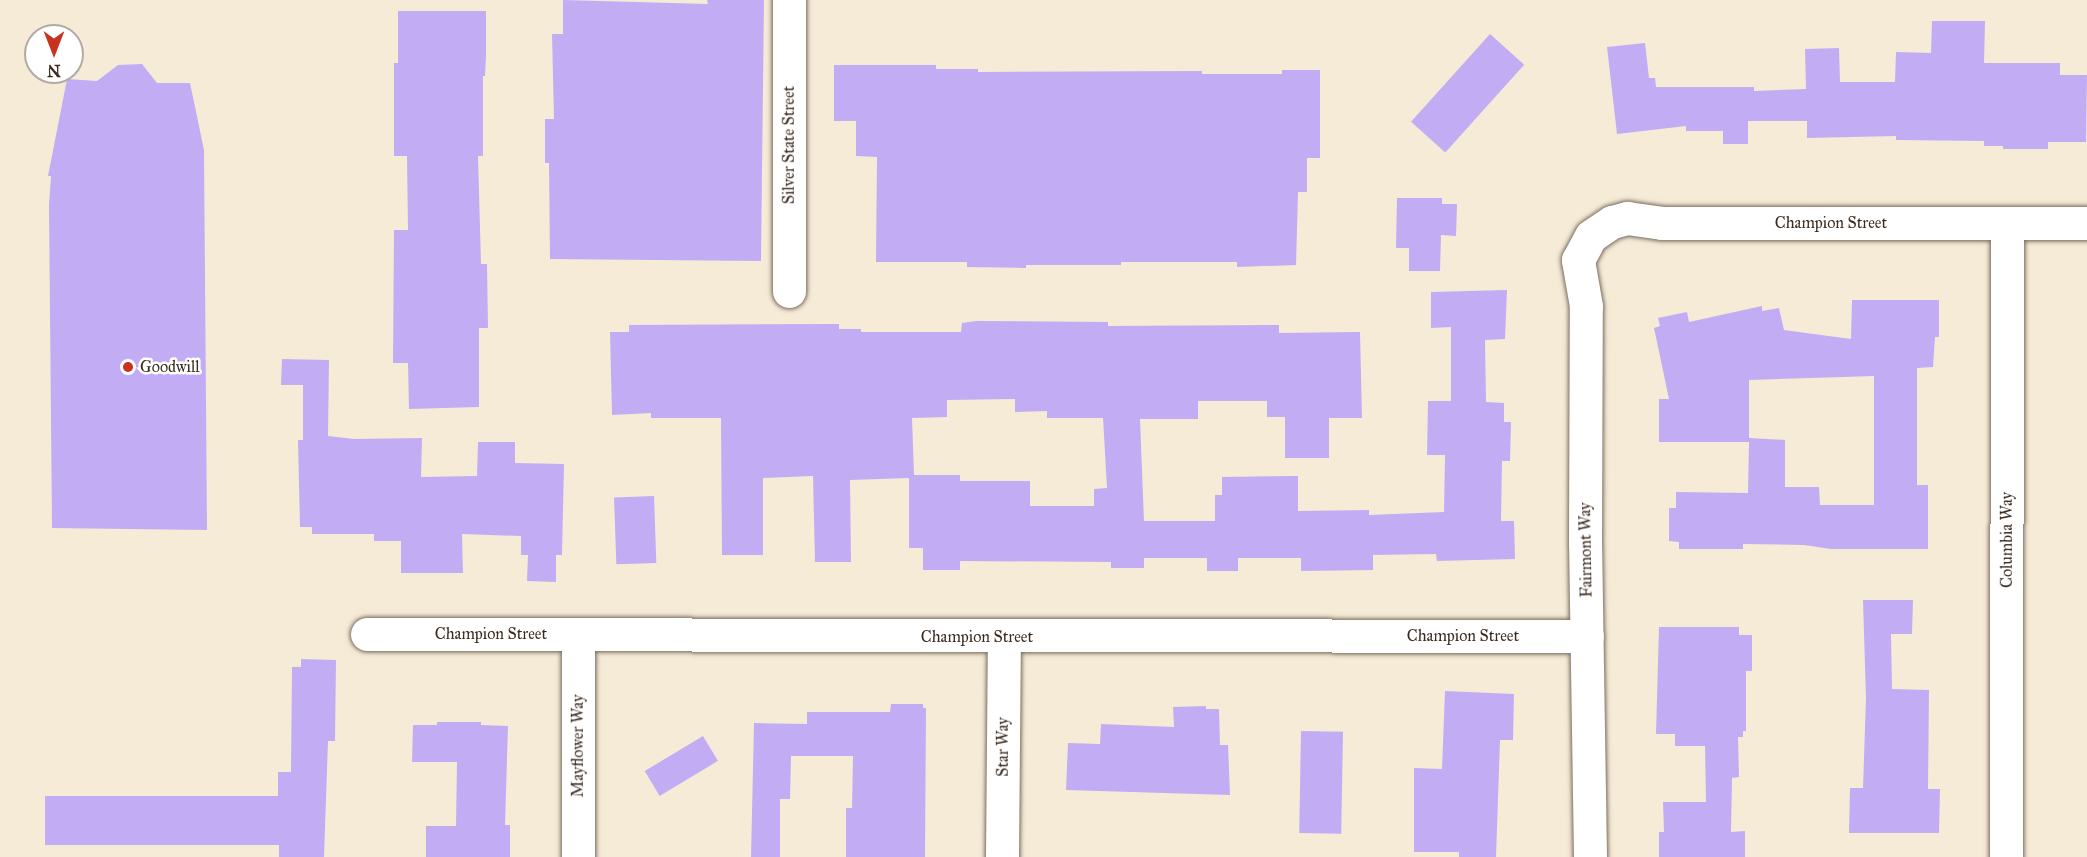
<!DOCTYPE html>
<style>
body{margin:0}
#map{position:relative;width:2087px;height:857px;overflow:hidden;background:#f5ebd7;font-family:"IM FELL Great Primer",serif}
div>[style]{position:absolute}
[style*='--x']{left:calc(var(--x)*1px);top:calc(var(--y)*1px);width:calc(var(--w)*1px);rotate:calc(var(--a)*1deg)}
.building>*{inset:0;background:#c2adf4;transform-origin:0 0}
.roads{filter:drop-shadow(0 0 2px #7c6e5f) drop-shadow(0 0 2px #7c6e5f)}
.minor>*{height:33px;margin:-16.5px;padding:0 16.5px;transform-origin:16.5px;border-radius:16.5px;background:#fff}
.dots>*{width:16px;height:16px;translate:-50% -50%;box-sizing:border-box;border:3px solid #fff;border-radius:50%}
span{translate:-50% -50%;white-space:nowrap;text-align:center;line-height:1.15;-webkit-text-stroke:5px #fff;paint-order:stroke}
.street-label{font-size:16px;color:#3b2a1e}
.poi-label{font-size:16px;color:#3b2a1e}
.left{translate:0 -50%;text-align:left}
.north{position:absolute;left:24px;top:24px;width:60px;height:60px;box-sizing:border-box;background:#fff;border:2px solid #b1aaa5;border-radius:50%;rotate:180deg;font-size:16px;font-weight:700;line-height:24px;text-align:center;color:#3b2a1e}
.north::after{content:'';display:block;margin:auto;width:21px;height:27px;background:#c8321e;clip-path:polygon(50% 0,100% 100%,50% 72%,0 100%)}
</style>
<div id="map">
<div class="building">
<div style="clip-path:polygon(563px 0,708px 4px,707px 0,764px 0,761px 261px,550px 259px,549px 163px,545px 163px,545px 119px,554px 119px,552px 34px,563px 34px)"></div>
<div style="clip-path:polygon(398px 11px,486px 11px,486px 56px,485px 76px,483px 76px,483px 156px,478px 156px,481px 264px,487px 264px,488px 328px,479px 328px,479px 407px,409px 409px,408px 363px,393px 363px,394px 230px,408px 230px,407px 156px,394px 156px,394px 63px,398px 63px)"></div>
<div style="clip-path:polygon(1932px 21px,1985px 21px,1984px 63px,2060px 63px,2060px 75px,2087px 75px,2086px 142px,2048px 142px,2048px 149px,2003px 149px,2003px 146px,1984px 146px,1984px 141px,1896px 140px,1896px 136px,1807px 138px,1807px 121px,1748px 121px,1748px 144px,1723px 144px,1723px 131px,1686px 131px,1686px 126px,1617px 134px,1607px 47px,1645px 43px,1649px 78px,1655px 78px,1656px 87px,1754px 87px,1754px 91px,1806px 89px,1805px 49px,1839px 48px,1840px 82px,1895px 82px,1896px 52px,1931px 53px)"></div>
<div style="left:1490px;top:34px;width:46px;height:118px;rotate:42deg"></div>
<div style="clip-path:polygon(142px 64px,157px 83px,190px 83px,204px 150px,207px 530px,52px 528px,49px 205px,51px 176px,48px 176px,67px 79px,97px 81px,118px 65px)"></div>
<div style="clip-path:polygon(834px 65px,936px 65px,936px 69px,978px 69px,978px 72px,1202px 71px,1202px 74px,1282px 74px,1282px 70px,1320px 70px,1320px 158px,1307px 158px,1307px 192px,1298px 192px,1296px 265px,1237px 267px,1237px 262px,1121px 262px,1121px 265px,1026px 265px,1026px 268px,967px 267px,967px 262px,876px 262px,877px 157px,856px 156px,856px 121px,834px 121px)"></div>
<div style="clip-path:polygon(1397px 198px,1442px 198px,1442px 204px,1457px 204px,1456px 236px,1441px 235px,1440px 271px,1409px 271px,1409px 248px,1396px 248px)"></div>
<div style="clip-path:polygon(evenodd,1507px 290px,1505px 339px,1485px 340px,1486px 402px,1504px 403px,1504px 422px,1511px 422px,1510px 461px,1502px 461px,1501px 521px,1514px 521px,1515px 559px,1437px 561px,1436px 554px,1373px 555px,1373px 570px,1301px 571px,1301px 558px,1238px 558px,1238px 571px,1207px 571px,1207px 558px,1144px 558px,1144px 568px,1111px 568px,1111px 562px,960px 561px,960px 570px,923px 570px,923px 548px,909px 548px,909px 478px,850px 480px,851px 562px,815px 562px,813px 476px,763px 478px,763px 555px,722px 555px,721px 418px,651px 418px,651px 413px,612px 415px,610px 332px,629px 332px,629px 325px,839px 324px,839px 329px,861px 329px,861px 332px,961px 332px,962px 323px,976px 321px,1108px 322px,1108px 326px,1279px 325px,1279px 333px,1360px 332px,1362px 418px,1329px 418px,1329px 458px,1285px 458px,1285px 417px,1267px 417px,1267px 401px,1198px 401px,1198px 419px,1140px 419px,1144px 521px,1215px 521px,1215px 495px,1222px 495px,1222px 477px,1298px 476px,1298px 511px,1369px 510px,1369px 515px,1444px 512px,1445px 455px,1427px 455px,1428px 401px,1451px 401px,1451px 327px,1431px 328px,1431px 292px,1507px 290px,1015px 399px,1015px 412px,1047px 411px,1047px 418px,1103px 418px,1107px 488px,1094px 489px,1094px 506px,1030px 506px,1030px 481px,960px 481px,960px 475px,914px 475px,912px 418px,947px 417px,947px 400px,1015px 399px)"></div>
<div style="clip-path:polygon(evenodd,1852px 300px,1939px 300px,1939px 337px,1935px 337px,1933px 367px,1917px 368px,1917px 485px,1928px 485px,1928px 549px,1831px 549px,1804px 545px,1743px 544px,1743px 549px,1679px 549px,1679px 542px,1669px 541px,1669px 508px,1676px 508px,1676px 492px,1748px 493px,1749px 442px,1659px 442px,1659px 399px,1669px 399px,1654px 328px,1660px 326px,1658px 318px,1687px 312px,1689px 322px,1762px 306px,1762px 311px,1779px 308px,1784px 330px,1851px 339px,1852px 300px,1874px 376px,1874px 505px,1820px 505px,1819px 487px,1785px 487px,1785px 440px,1749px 438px,1749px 380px,1874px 376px)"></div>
<div style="clip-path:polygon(282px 359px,329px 360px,328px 436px,354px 439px,422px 438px,421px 477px,477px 476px,478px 442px,515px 442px,515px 463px,564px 464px,562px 555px,556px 555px,556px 582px,527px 581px,528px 555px,521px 555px,521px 536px,462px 534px,463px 573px,401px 573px,401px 541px,374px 541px,374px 534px,312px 534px,312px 527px,300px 527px,298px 440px,303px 440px,303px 385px,281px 385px)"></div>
<div style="left:654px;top:496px;width:67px;height:40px;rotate:88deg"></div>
<div style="clip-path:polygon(1863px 600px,1913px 600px,1912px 634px,1891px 634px,1892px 689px,1929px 690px,1928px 789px,1940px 789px,1939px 833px,1849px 833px,1850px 788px,1863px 788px,1866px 698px)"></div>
<div style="clip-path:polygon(1659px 627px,1739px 627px,1739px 635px,1752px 635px,1752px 671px,1746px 671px,1746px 731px,1743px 731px,1743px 737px,1738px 737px,1739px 777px,1732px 778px,1731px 832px,1745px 831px,1745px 857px,1659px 857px,1659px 832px,1664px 832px,1663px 802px,1706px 802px,1705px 746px,1675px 746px,1675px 734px,1656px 734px)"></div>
<div style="clip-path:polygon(301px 659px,336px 660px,335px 741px,328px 741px,324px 857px,279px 857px,279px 845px,45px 845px,45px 796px,278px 796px,278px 772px,291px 772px,292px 667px,301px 667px)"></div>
<div style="clip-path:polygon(1445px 691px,1514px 694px,1513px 740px,1500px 740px,1496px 857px,1459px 857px,1459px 852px,1414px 852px,1414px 768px,1442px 769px)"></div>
<div style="clip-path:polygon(891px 704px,923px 704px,923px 708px,926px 708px,925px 857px,846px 857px,846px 808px,852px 808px,853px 756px,791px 756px,790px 799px,780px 799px,780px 857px,751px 857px,754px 723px,807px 724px,807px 712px,890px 712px)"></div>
<div style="clip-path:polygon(1206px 706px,1206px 709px,1219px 709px,1220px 745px,1228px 745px,1230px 795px,1066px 790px,1068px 743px,1100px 744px,1101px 724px,1174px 727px,1173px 707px)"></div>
<div style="clip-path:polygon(437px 722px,481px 722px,481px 725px,508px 726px,505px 825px,510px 825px,510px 857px,426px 857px,426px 826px,456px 826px,457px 762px,412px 762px,413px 725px,437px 725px)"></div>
<div style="left:1301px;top:731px;width:42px;height:102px;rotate:1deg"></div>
<div style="left:703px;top:736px;width:29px;height:68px;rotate:59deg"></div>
</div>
<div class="roads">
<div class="minor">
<div style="--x:789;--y:291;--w:291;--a:-90"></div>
<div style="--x:367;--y:634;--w:1220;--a:0.09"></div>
<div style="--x:578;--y:857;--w:222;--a:-90"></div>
<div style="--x:1002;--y:857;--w:220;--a:-89.5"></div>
<div style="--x:1590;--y:857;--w:315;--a:-90.9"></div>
<div style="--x:1585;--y:542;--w:236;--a:-89.8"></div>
<div style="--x:1586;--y:306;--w:47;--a:-99.9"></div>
<div style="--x:1578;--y:260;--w:27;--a:-62"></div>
<div style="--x:1591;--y:236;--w:25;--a:-34"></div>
<div style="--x:1612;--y:222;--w:16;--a:-15"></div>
<div style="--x:1627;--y:218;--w:35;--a:8"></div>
<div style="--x:1662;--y:223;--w:425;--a:0"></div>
<div style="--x:2006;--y:857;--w:634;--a:-89.91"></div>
</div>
</div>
<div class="dots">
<div style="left:128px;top:367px;background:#c8321e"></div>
</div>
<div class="street-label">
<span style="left:789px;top:145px;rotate:-90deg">Silver State Street</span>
<span style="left:1831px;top:223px">Champion Street</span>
<span style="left:2007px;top:540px;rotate:-90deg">Columbia Way</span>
<span style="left:1586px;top:550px;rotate:-91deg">Fairmont Way</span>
<span style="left:491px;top:634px">Champion Street</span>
<span style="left:1463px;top:636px">Champion Street</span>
<span style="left:977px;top:637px">Champion Street</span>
<span style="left:578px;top:746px;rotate:-90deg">Mayflower Way</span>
<span style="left:1003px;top:747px;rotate:-90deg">Star Way</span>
</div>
<div class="poi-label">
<span class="left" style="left:140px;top:367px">Goodwill</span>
</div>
<div class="north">N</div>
</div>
